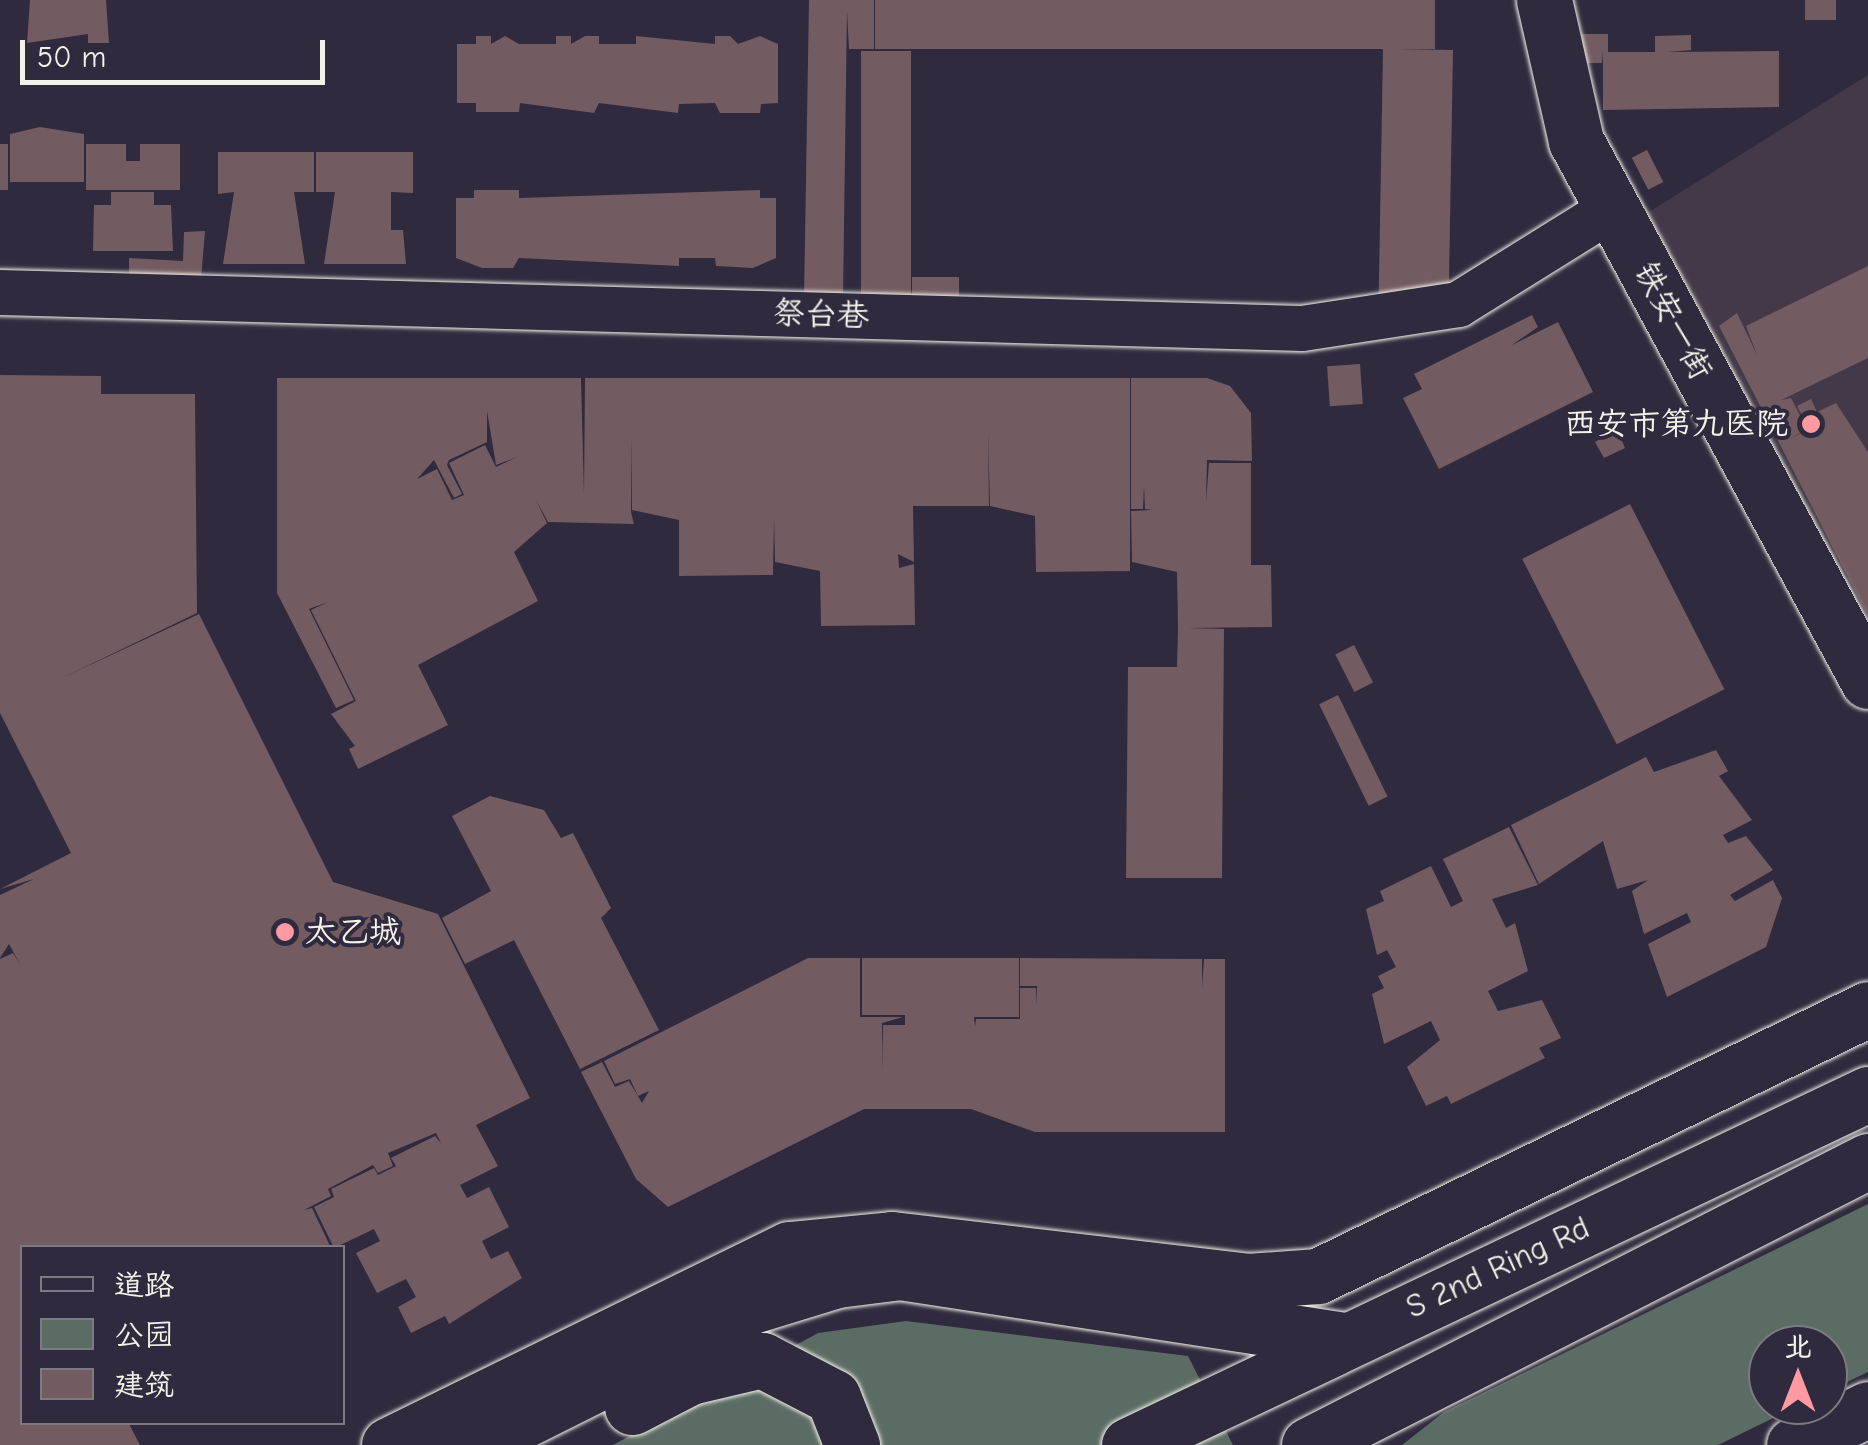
<!DOCTYPE html>
<meta charset="utf-8">
<style>
body{margin:0}
#map{position:relative;width:1868px;height:1445px;overflow:hidden;background:#2f2a3d;font-family:"Comic Neue","LXGW WenKai TC",sans-serif}
div>[style]{position:absolute}
[style*='--x']{left:calc(var(--x)*1px);top:calc(var(--y)*1px);width:calc(var(--w)*1px);rotate:calc(var(--a)*1deg)}
.built>*{inset:0;background:#433948}
.green>*{inset:0;background:#5a6c64}
.building>*{inset:0;background:#735b62;transform-origin:0 0}
.roads{filter:drop-shadow(0 0 2px #f4f1e8) drop-shadow(0 0 2px #f4f1e8)}
.minor>*{height:45px;margin:-22.5px;padding:0 22.5px;transform-origin:22.5px;border-radius:22.5px;background:#2f2a3d}
.tertiary>*{height:55px;margin:-27.5px;padding:0 27.5px;transform-origin:27.5px;border-radius:27.5px;background:#2f2a3d}
.secondary>*{height:55px;margin:-27.5px;padding:0 27.5px;transform-origin:27.5px;border-radius:27.5px;background:#2f2a3d}
.trunk>*{height:55px;margin:-27.5px;padding:0 27.5px;transform-origin:27.5px;border-radius:27.5px;background:#2f2a3d}
.dots>*{width:28px;height:28px;translate:-50% -50%;box-sizing:border-box;border:5px solid #2f2a3d;border-radius:50%}
span{translate:-50% -50%;white-space:nowrap;text-align:center;line-height:1.15;-webkit-text-stroke:8px #2f2a3d;paint-order:stroke}
.street-label{font-size:32px;color:#f4f1e8}
.poi-label{font-size:32px;color:#f4f1e8}
.right{translate:-100% -50%;text-align:right}
.left{translate:0 -50%;text-align:left}
.legend{position:absolute;left:20px;top:1245px;width:325px;height:180px;box-sizing:border-box;background:#2f2a3d;border:2px solid #7e7a81;margin:0;padding:12px 18px;list-style:none;font-size:30px;color:#f4f1e8}
.legend li{display:flex;align-items:center;gap:20px;height:50px}
.legend b{width:50px;border:2px solid #7e7a81}
.north{position:absolute;left:1748px;top:1325px;width:100px;height:100px;box-sizing:border-box;background:#2f2a3d;border:2px solid #7e7a81;border-radius:50%;rotate:0deg;font-size:28px;font-weight:700;line-height:40px;text-align:center;color:#f4f1e8}
.north::after{content:'';display:block;margin:auto;width:35px;height:45px;background:#ff9aa2;clip-path:polygon(50% 0,100% 100%,50% 72%,0 100%)}
.scale{position:absolute;left:20px;top:40px;width:305px;height:45px;box-sizing:border-box;border:5px solid #f4f1e8;border-top:0;padding-left:12px;font-size:30px;line-height:35px;white-space:nowrap;color:#f4f1e8;-webkit-text-stroke:8px #2f2a3d;paint-order:stroke}
</style>
<div id="map">
<div class="built">
<div style="clip-path:polygon(1868px 75px,1868px 630px,1641px 217px)"></div>
</div>
<div class="green">
<div style="clip-path:polygon(1868px 1204px,1868px 1372px,1828px 1391px,1828px 1345px,1768px 1345px,1768px 1405px,1800px 1405px,1718px 1445px,1402px 1445px,1444px 1412px)"></div>
<div style="clip-path:polygon(906px 1321px,1188px 1356px,1233px 1445px,613px 1445px,818px 1333px)"></div>
</div>
<div class="building">
<div style="clip-path:polygon(30px 0,106px 0,109px 43px,88px 43px,88px 34px,27px 43px)"></div>
<div style="clip-path:polygon(809px 0,874px 0,874px 49px,849px 49px,847px 11px,843px 298px,804px 297px)"></div>
<div style="left:875px;top:0;width:560px;height:49px"></div>
<div style="left:1805px;top:0;width:31px;height:20px"></div>
<div style="clip-path:polygon(1582px 34px,1608px 34px,1608px 52px,1655px 52px,1655px 36px,1691px 35px,1691px 50px,1668px 52px,1779px 51px,1779px 107px,1603px 110px,1603px 51px,1602px 63px,1582px 63px)"></div>
<div style="clip-path:polygon(476px 36px,491px 36px,491px 44px,505px 36px,519px 44px,556px 44px,556px 36px,571px 36px,571px 44px,585px 36px,599px 36px,599px 44px,636px 44px,636px 36px,715px 44px,715px 36px,730px 36px,738px 44px,760px 36px,778px 44px,778px 103px,761px 104px,760px 113px,720px 113px,715px 103px,679px 104px,678px 113px,599px 103px,594px 113px,520px 103px,519px 112px,476px 112px,476px 103px,457px 103px,457px 44px,476px 44px)"></div>
<div style="left:1453px;top:50px;width:247px;height:70px;rotate:91deg"></div>
<div style="left:861px;top:51px;width:50px;height:248px"></div>
<div style="clip-path:polygon(40px 127px,84px 134px,84px 182px,10px 182px,10px 134px)"></div>
<div style="left:0;top:144px;width:8px;height:46px"></div>
<div style="clip-path:polygon(86px 144px,126px 144px,126px 161px,140px 161px,140px 144px,180px 144px,180px 190px,86px 190px)"></div>
<div style="left:1647px;top:150px;width:36px;height:17px;rotate:63deg"></div>
<div style="clip-path:polygon(218px 152px,314px 152px,314px 192px,294px 192px,305px 264px,223px 264px,234px 192px,218px 194px)"></div>
<div style="clip-path:polygon(316px 152px,413px 152px,413px 193px,391px 192px,391px 230px,403px 230px,406px 264px,324px 264px,335px 192px,316px 192px)"></div>
<div style="clip-path:polygon(474px 190px,519px 190px,519px 198px,760px 190px,760px 198px,776px 198px,776px 258px,753px 268px,716px 266px,715px 258px,679px 258px,679px 266px,519px 258px,513px 268px,482px 268px,456px 258px,456px 198px,474px 198px)"></div>
<div style="clip-path:polygon(111px 192px,154px 192px,154px 205px,171px 205px,173px 251px,93px 251px,94px 205px,111px 205px)"></div>
<div style="clip-path:polygon(205px 231px,201px 280px,129px 277px,129px 258px,183px 261px,184px 232px)"></div>
<div style="clip-path:polygon(1868px 266px,1868px 358px,1781px 400px,1791px 398px,1807px 429px,1788px 440px,1809px 429px,1797px 406px,1811px 399px,1817px 412px,1836px 403px,1868px 452px,1868px 616px,1719px 326px,1737px 313px,1757px 355px,1746px 326px)"></div>
<div style="left:912px;top:277px;width:47px;height:23px"></div>
<div style="clip-path:polygon(1532px 315px,1538px 327px,1512px 345px,1558px 322px,1593px 392px,1439px 469px,1403px 398px,1422px 389px,1414px 374px)"></div>
<div style="left:1360px;top:364px;width:40px;height:33px;rotate:86deg"></div>
<div style="clip-path:polygon(0 375px,101px 376px,101px 394px,195px 394px,197px 613px,62px 678px,199px 614px,333px 882px,438px 914px,530px 1098px,476px 1125px,498px 1166px,460px 1185px,467px 1198px,489px 1187px,509px 1227px,482px 1241px,491px 1259px,508px 1251px,522px 1278px,449px 1324px,445px 1316px,411px 1333px,398px 1307px,416px 1297px,406px 1279px,377px 1293px,356px 1253px,380px 1241px,374px 1229px,334px 1248px,314px 1207px,334px 1197px,331px 1189px,374px 1168px,378px 1175px,396px 1166px,391px 1158px,435px 1136px,441px 1143px,436px 1133px,388px 1153px,393px 1166px,378px 1173px,373px 1165px,328px 1189px,331px 1196px,304px 1210px,312px 1208px,331px 1248px,22px 1248px,22px 1422px,128px 1422px,140px 1445px,0 1445px,0 959px,13px 953px,20px 964px,9px 944px,0 958px,0 895px,34px 879px,0 889px,71px 853px,0 713px)"></div>
<div style="clip-path:polygon(evenodd,277px 378px,581px 378px,584px 494px,585px 378px,1130px 378px,1130px 571px,1036px 572px,1035px 516px,990px 506px,988px 432px,989px 506px,913px 506px,914px 562px,898px 554px,899px 568px,914px 564px,915px 625px,821px 626px,820px 571px,775px 562px,774px 518px,773px 575px,679px 576px,679px 520px,632px 510px,631px 437px,631px 512px,634px 524px,548px 522px,536px 500px,547px 523px,514px 552px,538px 601px,418px 665px,448px 725px,358px 769px,349px 749px,355px 746px,331px 714px,356px 701px,311px 610px,328px 602px,309px 609px,354px 700px,336px 708px,277px 593px,277px 378px,487px 411px,496px 465px,517px 457px,496px 467px,485px 445px,449px 463px,464px 495px,452px 500px,437px 469px,417px 479px,434px 460px,454px 498px,462px 494px,447px 465px,449px 460px,487px 442px,487px 411px)"></div>
<div style="clip-path:polygon(1131px 378px,1207px 378px,1230px 386px,1251px 413px,1252px 461px,1207px 460px,1206px 502px,1209px 463px,1251px 463px,1251px 565px,1271px 565px,1272px 627px,1188px 628px,1224px 629px,1222px 878px,1126px 878px,1128px 667px,1177px 667px,1178px 628px,1177px 572px,1132px 562px,1131px 511px,1152px 510px,1145px 509px,1144px 486px,1143px 509px,1131px 509px)"></div>
<div style="clip-path:polygon(1617px 429px,1625px 448px,1604px 458px,1595px 442px)"></div>
<div style="left:1630px;top:504px;width:208px;height:121px;rotate:63deg"></div>
<div style="left:1354px;top:645px;width:42px;height:21px;rotate:63deg"></div>
<div style="left:1338px;top:695px;width:113px;height:21px;rotate:64deg"></div>
<div style="clip-path:polygon(1716px 750px,1728px 771px,1719px 776px,1752px 820px,1723px 835px,1728px 843px,1746px 836px,1773px 870px,1730px 895px,1735px 901px,1773px 880px,1782px 898px,1766px 947px,1667px 997px,1648px 944px,1691px 922px,1687px 913px,1644px 934px,1632px 891px,1648px 880px,1617px 889px,1603px 841px,1539px 884px,1511px 825px,1646px 757px,1654px 772px)"></div>
<div style="clip-path:polygon(490px 796px,544px 810px,561px 838px,573px 833px,611px 908px,601px 918px,659px 1030px,580px 1069px,514px 940px,465px 964px,442px 918px,491px 891px,452px 816px)"></div>
<div style="clip-path:polygon(1509px 827px,1538px 885px,1492px 899px,1506px 928px,1515px 923px,1528px 971px,1488px 991px,1498px 1011px,1542px 1000px,1561px 1038px,1539px 1048px,1545px 1058px,1451px 1104px,1447px 1096px,1426px 1106px,1407px 1067px,1440px 1040px,1431px 1021px,1384px 1044px,1372px 994px,1384px 988px,1378px 976px,1396px 967px,1387px 950px,1377px 955px,1366px 909px,1384px 901px,1380px 891px,1431px 866px,1451px 907px,1463px 901px,1443px 859px)"></div>
<div style="clip-path:polygon(808px 958px,860px 958px,860px 1017px,903px 1017px,882px 1023px,882px 1070px,883px 1025px,905px 1025px,905px 1015px,862px 1015px,862px 958px,1019px 958px,1019px 1017px,974px 1017px,975px 1027px,976px 1019px,1020px 1019px,1020px 988px,1036px 988px,1037px 1005px,1037px 986px,1020px 986px,1020px 958px,1202px 959px,1202px 988px,1204px 959px,1225px 959px,1225px 1132px,1035px 1132px,971px 1109px,864px 1109px,668px 1207px,636px 1179px,581px 1072px,602px 1062px,615px 1087px,629px 1081px,642px 1103px,649px 1091px,638px 1096px,630px 1079px,615px 1084px,604px 1061px)"></div>
</div>
<div class="roads">
<div class="minor">
<div style="--x:0;--y:292;--w:1302;--a:1.58"></div>
<div style="--x:1302;--y:328;--w:158;--a:-8.7"></div>
<div style="--x:1458;--y:304;--w:181;--a:-31.9"></div>
</div>
<div class="tertiary">
<div style="--x:1544;--y:0;--w:145;--a:77.2"></div>
<div style="--x:1576;--y:141;--w:614;--a:61.6"></div>
</div>
<div class="secondary">
<div style="--x:389;--y:1445;--w:445;--a:-26.1"></div>
<div style="--x:789;--y:1249;--w:103;--a:-5.5"></div>
<div style="--x:892;--y:1239;--w:358;--a:6.7"></div>
<div style="--x:1248;--y:1281;--w:70;--a:-4.1"></div>
<div style="--x:1318;--y:1276;--w:611;--a:-25.89"></div>
<div style="--x:1794;--y:1445;--w:82;--a:-25.9"></div>
</div>
<div class="trunk">
<div style="--x:632;--y:1407;--w:65;--a:-27.3"></div>
<div style="--x:690;--y:1377;--w:74;--a:-13.3"></div>
<div style="--x:762;--y:1360;--w:80;--a:27.5"></div>
<div style="--x:833;--y:1397;--w:52;--a:68.4"></div>
<div style="--x:474;--y:1445;--w:308;--a:-26.6"></div>
<div style="--x:749;--y:1307;--w:92;--a:-17.1"></div>
<div style="--x:837;--y:1280;--w:64;--a:-7.2"></div>
<div style="--x:900;--y:1272;--w:449;--a:8.7"></div>
<div style="--x:1129;--y:1445;--w:818;--a:-25.41"></div>
<div style="--x:1309;--y:1445;--w:627;--a:-26.93"></div>
</div>
</div>
<div class="dots">
<div style="left:1811px;top:424px;background:#ff9aa2"></div>
<div style="left:285px;top:932px;background:#ff9aa2"></div>
</div>
<div class="street-label">
<span style="left:821px;top:315px;rotate:2deg">祭台巷</span>
<span style="left:1673px;top:321px;rotate:62deg">铁安一街</span>
<span style="left:1498px;top:1268px;rotate:-25deg">S 2nd Ring Rd</span>
</div>
<div class="poi-label">
<span class="right" style="left:1788px;top:424px">西安市第九医院</span>
<span class="left" style="left:305px;top:932px">太乙城</span>
</div>
<ul class="legend">
<li><b style="height:12px;background:#2f2a3d"></b>道路</li>
<li><b style="height:28px;background:#5a6c64"></b>公园</li>
<li><b style="height:28px;background:#735b62"></b>建筑</li>
</ul>
<div class="north">北</div>
<div class="scale">50 m</div>
</div>
